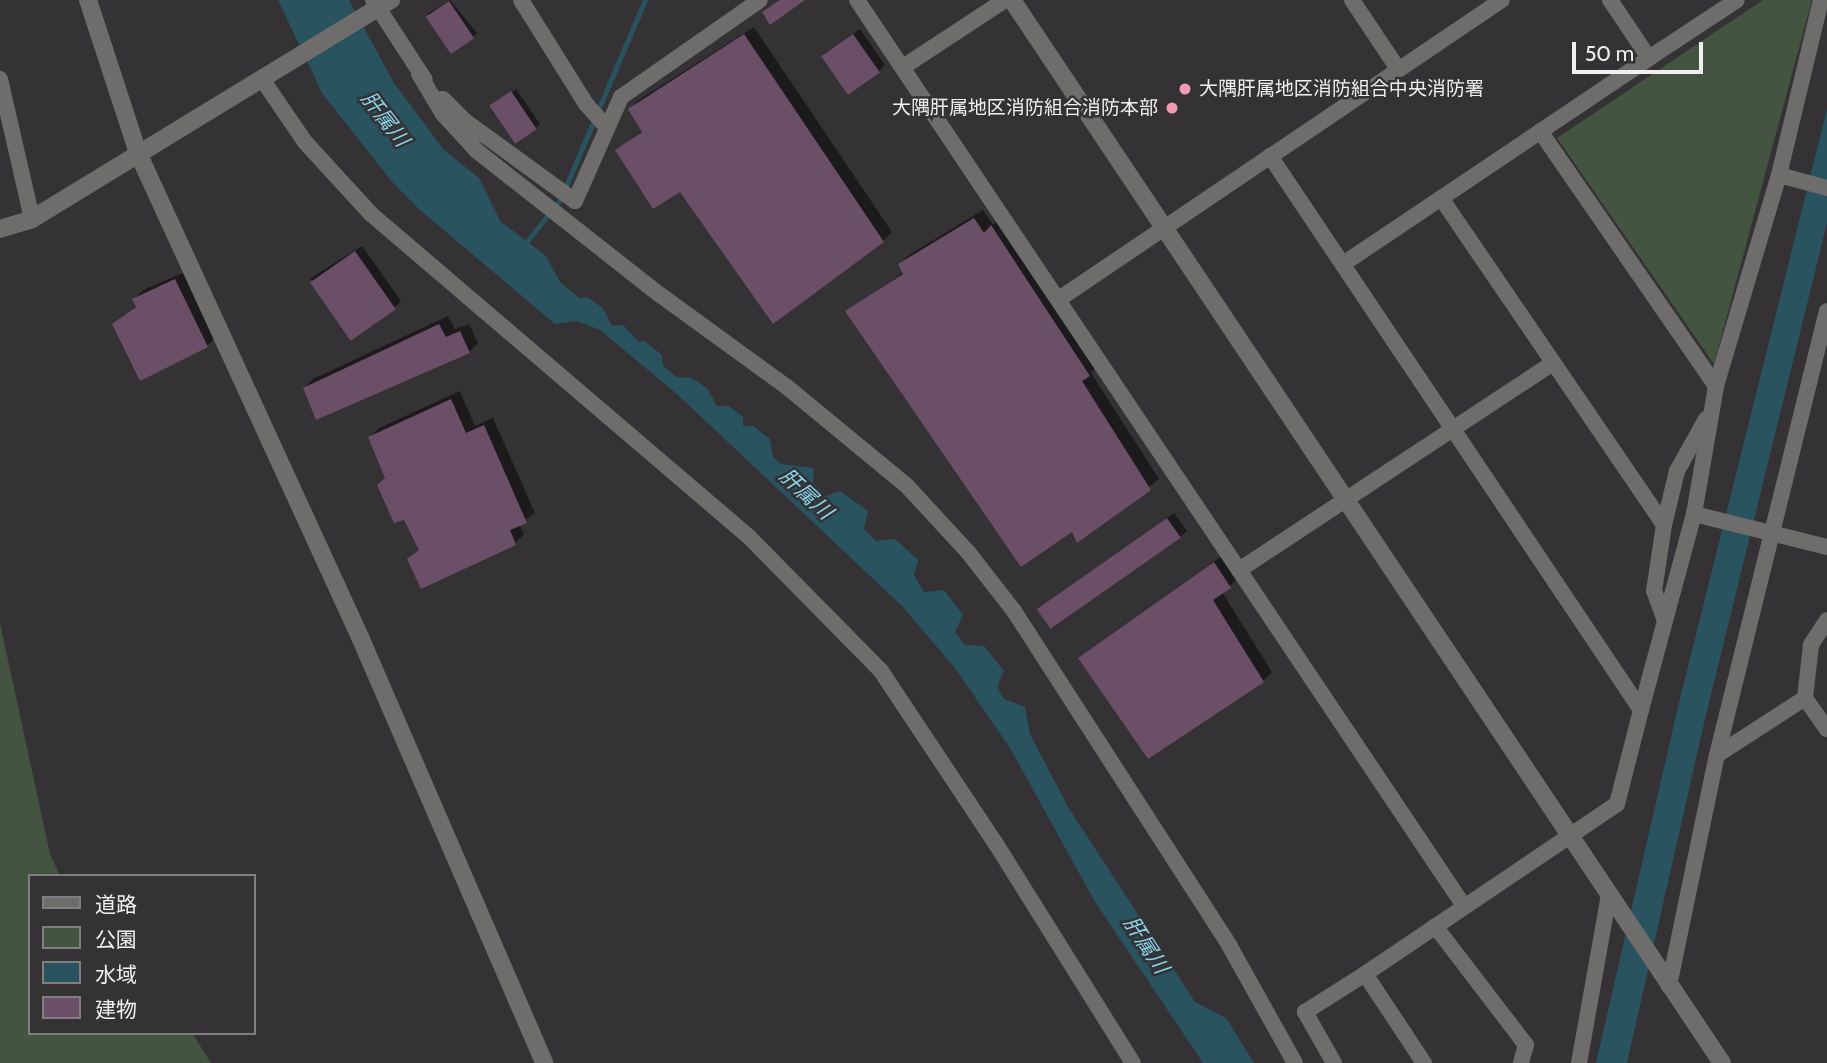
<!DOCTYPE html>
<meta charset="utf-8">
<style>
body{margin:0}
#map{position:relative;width:1827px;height:1063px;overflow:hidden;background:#353235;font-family:Cabin,"Noto Sans JP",sans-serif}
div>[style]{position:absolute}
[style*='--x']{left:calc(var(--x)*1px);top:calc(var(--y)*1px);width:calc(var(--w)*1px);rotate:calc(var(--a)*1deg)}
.green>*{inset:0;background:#435440}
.water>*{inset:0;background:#29535e}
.shadow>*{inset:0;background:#0007}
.stream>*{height:5px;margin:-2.5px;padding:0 2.5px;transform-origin:2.5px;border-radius:2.5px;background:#29535e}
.building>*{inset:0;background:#6a4f67;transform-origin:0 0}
.minor>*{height:16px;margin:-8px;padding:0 8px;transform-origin:8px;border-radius:8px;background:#6f6d6c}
.tertiary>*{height:18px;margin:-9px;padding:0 9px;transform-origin:9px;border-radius:9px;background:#6f6d6c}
.dots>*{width:19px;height:19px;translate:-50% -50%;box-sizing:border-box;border:4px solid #353235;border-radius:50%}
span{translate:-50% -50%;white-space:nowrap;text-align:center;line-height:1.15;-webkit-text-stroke:5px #353235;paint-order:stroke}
.poi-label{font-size:19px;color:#f1eff1}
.left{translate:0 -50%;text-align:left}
.right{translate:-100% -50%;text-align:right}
.water-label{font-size:21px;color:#88d4e8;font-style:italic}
.legend{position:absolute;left:28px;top:874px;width:228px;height:161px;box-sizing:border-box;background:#353235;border:2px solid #807e80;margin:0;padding:9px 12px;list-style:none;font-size:21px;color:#f1eff1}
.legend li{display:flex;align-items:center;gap:14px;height:35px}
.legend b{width:35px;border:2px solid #807e80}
.scale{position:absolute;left:1572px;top:42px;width:131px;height:32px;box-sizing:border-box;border:4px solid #f1eff1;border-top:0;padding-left:9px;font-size:21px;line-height:24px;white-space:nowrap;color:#f1eff1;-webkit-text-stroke:5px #353235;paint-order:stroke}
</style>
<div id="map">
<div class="green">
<div style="clip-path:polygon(1763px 0,1812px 0,1714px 364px,1557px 138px)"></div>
<div style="clip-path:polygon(0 623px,50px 854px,60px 876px,30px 876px,30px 1033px,192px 1033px,211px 1063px,0 1063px)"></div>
</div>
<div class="water">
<div style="clip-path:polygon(278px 0,349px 0,394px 83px,444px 150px,479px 178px,500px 221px,546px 256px,560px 282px,579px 298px,587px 297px,603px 308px,612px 326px,623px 325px,639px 342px,644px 341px,662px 355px,663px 366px,678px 378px,690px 377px,707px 388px,717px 406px,729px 406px,743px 417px,743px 426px,753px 426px,770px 439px,773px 457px,781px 464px,814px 468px,813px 483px,826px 496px,840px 491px,868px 511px,864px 529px,876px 541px,895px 539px,918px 560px,914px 575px,924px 592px,944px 590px,963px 615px,955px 632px,965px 645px,984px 646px,1004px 671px,997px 687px,1004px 699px,1025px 707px,1030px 734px,1068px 807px,1195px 1002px,1226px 1018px,1254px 1063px,1203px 1063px,1094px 900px,1010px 748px,955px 668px,902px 606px,678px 395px,600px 330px,577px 321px,555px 324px,420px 210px,393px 183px,322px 93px)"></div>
<div style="clip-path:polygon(1827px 109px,1827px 223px,1705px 719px,1627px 1063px,1596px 1063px,1677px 711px)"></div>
</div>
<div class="shadow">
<div style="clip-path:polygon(450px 0,477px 33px,473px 37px,427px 14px)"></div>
<div style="clip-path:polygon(754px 27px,892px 232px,883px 241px,680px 189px,617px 150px,643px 130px,630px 109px,639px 100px)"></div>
<div style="clip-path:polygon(860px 29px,885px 65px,879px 71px,822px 55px)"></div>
<div style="clip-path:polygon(516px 89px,540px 124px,536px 128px,494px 109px)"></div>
<div style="clip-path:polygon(983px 210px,993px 225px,1000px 218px,1098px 366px,1091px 373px,1159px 479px,1078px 540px,1072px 530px,847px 312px,904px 272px,900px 264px,909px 255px)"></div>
<div style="clip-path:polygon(362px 246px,401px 301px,394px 308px,309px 279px)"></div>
<div style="clip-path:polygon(185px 272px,216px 337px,207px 346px,114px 324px,137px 305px,134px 299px,143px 290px)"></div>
<div style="clip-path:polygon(448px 316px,455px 329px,469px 324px,478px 343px,469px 352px,305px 388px,313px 379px)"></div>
<div style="clip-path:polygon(460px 391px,475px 426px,493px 418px,535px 513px,519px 524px,524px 534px,515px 543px,409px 560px,420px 549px,370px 437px,379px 428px)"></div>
<div style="clip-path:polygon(1174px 513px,1187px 531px,1180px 537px,1040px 609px)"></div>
<div style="clip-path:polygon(1223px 555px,1239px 578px,1222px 592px,1272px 672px,1263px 681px,1080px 658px)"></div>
</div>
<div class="stream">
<div style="--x:523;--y:246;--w:59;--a:-51.2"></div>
<div style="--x:560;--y:200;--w:217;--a:-67"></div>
</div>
<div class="building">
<div style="clip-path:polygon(780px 0,805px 0,770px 25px,762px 12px)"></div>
<div style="left:449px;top:1px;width:45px;height:28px;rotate:56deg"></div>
<div style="clip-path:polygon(744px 34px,884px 242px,773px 324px,680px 192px,653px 209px,615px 150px,642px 132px,628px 109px)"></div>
<div style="left:853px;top:34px;width:47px;height:39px;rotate:55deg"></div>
<div style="left:511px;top:91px;width:46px;height:26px;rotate:56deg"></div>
<div style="clip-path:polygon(974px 218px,984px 233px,991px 225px,1090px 376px,1082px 381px,1151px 490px,1077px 543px,1072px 532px,1021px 567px,845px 311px,903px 274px,898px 264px)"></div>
<div style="left:355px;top:251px;width:71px;height:55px;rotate:55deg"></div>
<div style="clip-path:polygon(175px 279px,208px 347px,140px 381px,112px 324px,136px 307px,132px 299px)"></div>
<div style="clip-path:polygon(439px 324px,446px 337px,460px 331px,470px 353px,316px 420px,303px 388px)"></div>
<div style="clip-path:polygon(451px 399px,466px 433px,484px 425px,527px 523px,510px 530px,516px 545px,421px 589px,407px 559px,419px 550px,404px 520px,394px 523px,377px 485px,385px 478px,368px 437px)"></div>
<div style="left:1167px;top:518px;width:24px;height:159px;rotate:55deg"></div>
<div style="clip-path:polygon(1214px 562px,1231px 588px,1213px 600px,1264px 682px,1148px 759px,1078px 658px)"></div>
</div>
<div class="minor">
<div style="--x:373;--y:0;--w:95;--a:57"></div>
<div style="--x:521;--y:0;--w:123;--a:58"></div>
<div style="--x:586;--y:104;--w:28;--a:48"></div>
<div style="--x:857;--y:0;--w:1091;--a:56.18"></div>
<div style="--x:1352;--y:0;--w:83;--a:56.3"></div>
<div style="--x:1610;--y:0;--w:70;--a:56.1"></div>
<div style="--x:1649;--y:58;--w:105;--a:-33.4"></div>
<div style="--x:903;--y:67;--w:122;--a:-33.3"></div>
<div style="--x:419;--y:74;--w:47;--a:59"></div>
<div style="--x:443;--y:114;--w:50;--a:47.4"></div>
<div style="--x:477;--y:151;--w:231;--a:38.2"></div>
<div style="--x:659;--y:294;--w:158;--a:36"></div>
<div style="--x:787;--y:387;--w:156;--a:39.5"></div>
<div style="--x:907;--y:486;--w:90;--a:47.3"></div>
<div style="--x:968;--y:552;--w:75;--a:52.1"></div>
<div style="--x:1014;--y:611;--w:397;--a:57.2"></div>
<div style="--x:1229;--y:945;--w:135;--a:60.8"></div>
<div style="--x:0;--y:79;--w:144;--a:77.1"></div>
<div style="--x:262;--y:79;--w:76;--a:55.7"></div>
<div style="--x:305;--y:142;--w:98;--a:47.5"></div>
<div style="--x:371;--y:214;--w:499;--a:40.5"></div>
<div style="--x:750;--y:538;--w:187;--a:45.4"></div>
<div style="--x:881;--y:671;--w:208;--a:56.4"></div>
<div style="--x:996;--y:844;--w:258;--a:58"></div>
<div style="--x:443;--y:99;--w:31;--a:45"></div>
<div style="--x:465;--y:121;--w:136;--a:36"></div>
<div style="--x:575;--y:201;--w:114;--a:-66.1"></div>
<div style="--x:621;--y:97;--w:169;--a:-34.9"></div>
<div style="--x:1540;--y:131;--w:310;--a:55.4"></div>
<div style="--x:1270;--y:156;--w:667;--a:56.19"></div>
<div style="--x:1641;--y:710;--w:97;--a:104.3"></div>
<div style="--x:1617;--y:804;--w:304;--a:146"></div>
<div style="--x:1779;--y:175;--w:50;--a:15.2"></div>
<div style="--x:1441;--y:198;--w:396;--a:55.7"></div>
<div style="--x:1343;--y:264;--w:369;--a:-33.9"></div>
<div style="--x:1059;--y:299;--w:534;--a:-34.02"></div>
<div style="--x:1694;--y:514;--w:137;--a:13.9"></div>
<div style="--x:1239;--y:570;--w:376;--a:-33.4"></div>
<div style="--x:1664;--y:618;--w:29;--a:-110"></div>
<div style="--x:1654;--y:591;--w:67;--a:-81.4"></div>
<div style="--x:1664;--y:525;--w:56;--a:-76.5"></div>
<div style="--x:1677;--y:471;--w:60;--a:-60.9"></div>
<div style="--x:1827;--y:620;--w:30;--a:123"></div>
<div style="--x:1811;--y:645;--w:53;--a:96.5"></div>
<div style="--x:1805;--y:698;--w:38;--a:55"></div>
<div style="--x:1641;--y:710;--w:203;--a:-74.9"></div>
<div style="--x:1694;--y:514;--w:130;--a:-80.2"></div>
<div style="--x:1716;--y:386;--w:220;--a:-73.4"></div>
<div style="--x:1779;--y:175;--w:180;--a:-76.5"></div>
<div style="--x:1717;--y:755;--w:105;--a:-32.9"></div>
<div style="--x:1435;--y:926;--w:150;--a:52.6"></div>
<div style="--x:1526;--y:1045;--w:19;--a:106"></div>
<div style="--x:1669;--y:986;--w:236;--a:-78.3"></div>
<div style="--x:1717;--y:755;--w:457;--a:-76.1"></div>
<div style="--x:1334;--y:1063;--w:59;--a:-119.6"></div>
<div style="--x:1305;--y:1012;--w:71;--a:-32.3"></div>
<div style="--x:1365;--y:974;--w:107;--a:56.5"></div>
<div style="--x:1579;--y:1063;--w:172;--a:-79.9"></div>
</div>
<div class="tertiary">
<div style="--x:88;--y:0;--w:161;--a:71.9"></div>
<div style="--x:138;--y:153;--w:532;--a:65.36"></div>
<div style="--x:360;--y:637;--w:464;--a:66.6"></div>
<div style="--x:1012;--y:0;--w:1278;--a:56.26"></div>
<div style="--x:0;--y:229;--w:34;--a:-17"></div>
<div style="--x:32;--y:219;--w:421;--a:-31.4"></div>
</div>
<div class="dots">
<div style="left:1185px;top:89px;background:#f09ab4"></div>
<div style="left:1172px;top:108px;background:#f09ab4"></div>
</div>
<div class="poi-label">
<span class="left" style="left:1199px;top:89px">大隅肝属地区消防組合中央消防署</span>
<span class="right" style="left:1158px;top:108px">大隅肝属地区消防組合消防本部</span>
</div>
<div class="water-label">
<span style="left:385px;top:119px;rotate:52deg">肝属川</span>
<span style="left:806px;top:494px;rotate:43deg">肝属川</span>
<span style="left:1146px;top:945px;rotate:57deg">肝属川</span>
</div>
<ul class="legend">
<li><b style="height:9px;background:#6f6d6c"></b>道路</li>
<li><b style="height:19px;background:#435440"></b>公園</li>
<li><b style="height:19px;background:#29535e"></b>水域</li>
<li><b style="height:19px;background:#6a4f67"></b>建物</li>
</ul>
<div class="scale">50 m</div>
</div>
